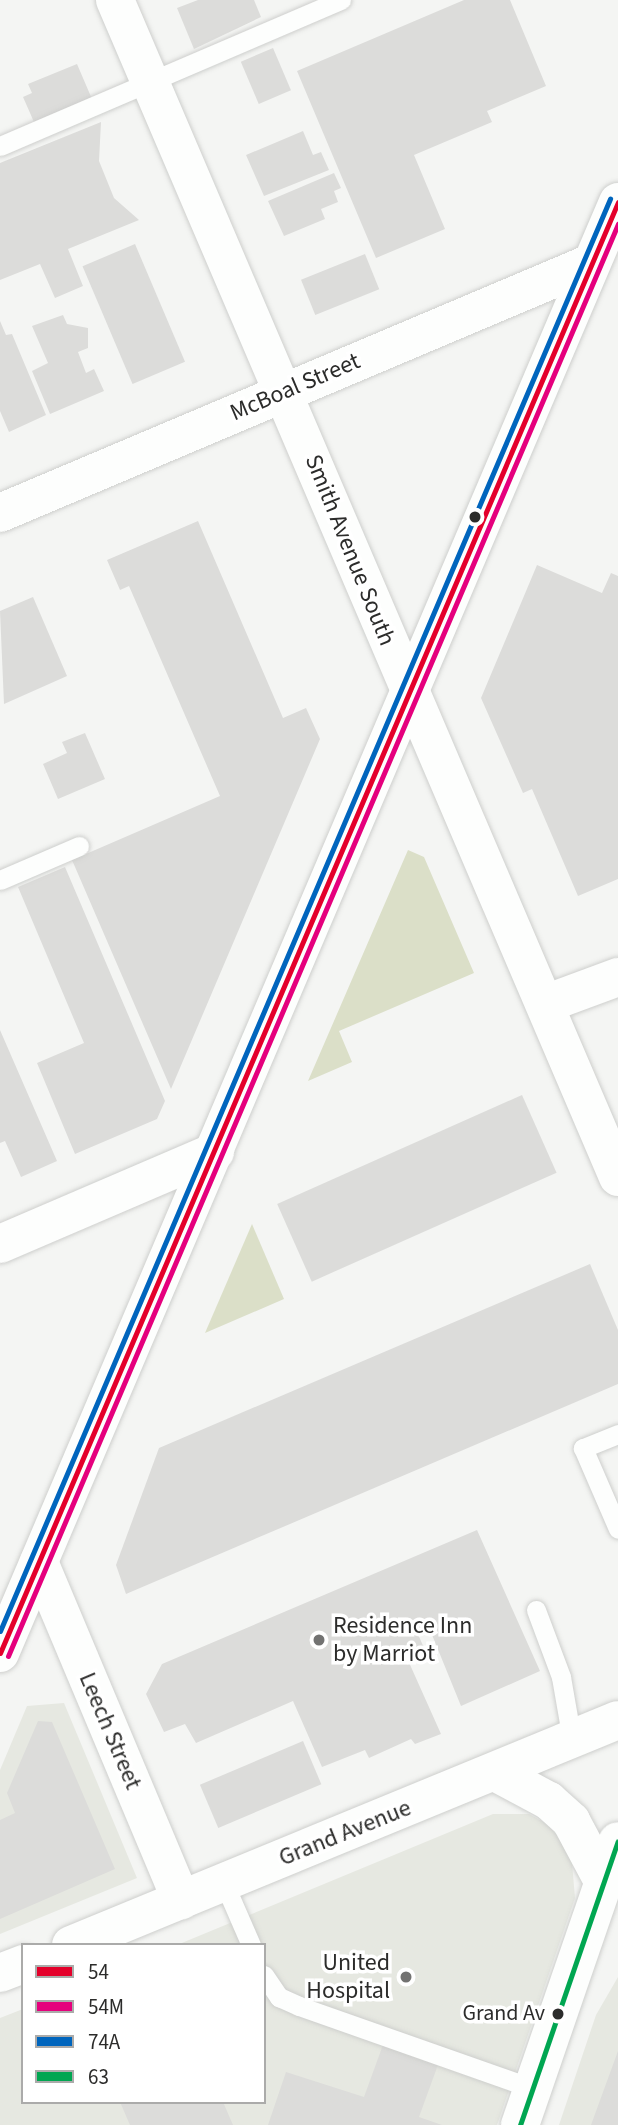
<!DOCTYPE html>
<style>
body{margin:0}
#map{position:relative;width:618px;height:2125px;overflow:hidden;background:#f4f5f3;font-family:"Source Sans 3",sans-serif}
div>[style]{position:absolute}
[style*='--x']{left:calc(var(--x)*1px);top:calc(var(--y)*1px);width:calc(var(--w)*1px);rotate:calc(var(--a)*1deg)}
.built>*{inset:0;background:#e6e8e1}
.green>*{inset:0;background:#dbdfc8}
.building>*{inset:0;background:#dcdcda;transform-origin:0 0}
.roads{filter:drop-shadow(0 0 2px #cecfcd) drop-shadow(0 0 2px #cecfcd)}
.lane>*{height:19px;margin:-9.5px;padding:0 9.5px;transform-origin:9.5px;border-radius:9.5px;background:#fdfefd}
.street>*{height:38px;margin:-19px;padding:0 19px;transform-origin:19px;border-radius:19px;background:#fdfefd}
.secondary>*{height:38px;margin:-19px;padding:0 19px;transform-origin:19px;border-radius:19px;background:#fdfefd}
.bus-1>*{height:5px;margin:-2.5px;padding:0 2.5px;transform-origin:2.5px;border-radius:2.5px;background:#e4002b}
.bus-2>*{height:5px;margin:-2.5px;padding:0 2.5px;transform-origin:2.5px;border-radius:2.5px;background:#e5007d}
.bus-3>*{height:5px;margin:-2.5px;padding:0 2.5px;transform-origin:2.5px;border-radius:2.5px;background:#0065bd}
.bus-4>*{height:5px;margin:-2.5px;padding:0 2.5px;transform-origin:2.5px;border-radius:2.5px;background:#00a651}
.dots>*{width:19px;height:19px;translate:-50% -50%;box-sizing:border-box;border:4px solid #fff;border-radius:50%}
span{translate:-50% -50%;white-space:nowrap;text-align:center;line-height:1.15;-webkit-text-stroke:7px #fff;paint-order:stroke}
.bus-label{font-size:22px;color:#2c2c2b}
.right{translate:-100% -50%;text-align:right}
.street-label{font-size:24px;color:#2c2c2b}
.poi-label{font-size:24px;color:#2c2c2b}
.left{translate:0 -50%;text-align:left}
.legend{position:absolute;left:21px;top:1943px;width:245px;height:161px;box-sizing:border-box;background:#fff;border:2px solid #ababaa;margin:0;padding:9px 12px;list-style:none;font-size:21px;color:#2c2c2b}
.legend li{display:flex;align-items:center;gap:14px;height:35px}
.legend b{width:35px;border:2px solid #ababaa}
</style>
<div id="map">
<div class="built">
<div style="clip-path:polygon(64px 1703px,137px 1878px,0 1934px,0 1770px,27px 1706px)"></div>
<div style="clip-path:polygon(493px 1814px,529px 1814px,547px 1824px,571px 1851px,575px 1898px,497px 2125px,0 2125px,0 2018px,23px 2009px,23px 2102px,264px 2102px,264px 1945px,177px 1945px)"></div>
<div style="clip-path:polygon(618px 1977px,618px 2125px,559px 2125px,596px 2015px)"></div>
</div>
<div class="green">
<div style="clip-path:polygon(408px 850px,424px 857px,474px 973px,339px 1031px,352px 1062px,308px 1081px)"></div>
<div style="clip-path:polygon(252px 1224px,284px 1299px,205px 1333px)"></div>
</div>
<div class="building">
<div style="clip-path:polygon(198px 0,254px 0,261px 17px,194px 49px,177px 8px)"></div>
<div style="clip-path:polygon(464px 0,510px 0,546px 86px,487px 111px,492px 122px,414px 155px,445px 229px,376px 258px,297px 71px)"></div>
<div style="left:273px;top:48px;width:46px;height:35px;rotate:67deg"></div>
<div style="clip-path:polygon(77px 64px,92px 99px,34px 122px,23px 97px,32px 93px,28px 84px)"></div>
<div style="clip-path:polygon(101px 122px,99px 161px,114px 198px,139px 220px,68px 249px,83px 286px,55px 298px,40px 264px,0 280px,0 163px)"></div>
<div style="clip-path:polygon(303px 131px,313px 155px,321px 152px,329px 170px,264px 196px,246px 155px)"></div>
<div style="clip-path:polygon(334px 173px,341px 188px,334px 191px,338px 202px,321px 209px,325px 219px,284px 236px,268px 201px)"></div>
<div style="left:135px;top:244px;width:128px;height:57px;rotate:67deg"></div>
<div style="left:365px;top:254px;width:38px;height:69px;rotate:68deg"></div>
<div style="clip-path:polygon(63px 315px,67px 324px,88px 328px,88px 348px,78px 352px,86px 373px,94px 369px,104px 391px,50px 414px,32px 371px,48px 363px,32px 326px)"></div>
<div style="clip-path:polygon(0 321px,6px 335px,12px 334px,46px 415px,9px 432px,0 411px)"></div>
<div style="clip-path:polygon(198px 521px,283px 718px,306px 708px,320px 739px,171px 1089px,72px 860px,220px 796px,129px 586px,120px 590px,107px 560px)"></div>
<div style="clip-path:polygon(537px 565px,602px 593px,611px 573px,618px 576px,618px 879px,578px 896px,532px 789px,523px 793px,481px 698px)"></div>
<div style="clip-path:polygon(33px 597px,67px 676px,4px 704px,0 611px)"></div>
<div style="clip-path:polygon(85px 733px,105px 779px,58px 799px,43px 764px,67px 753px,62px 742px)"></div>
<div style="clip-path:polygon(65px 867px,165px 1101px,157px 1119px,75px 1154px,37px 1063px,84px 1043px,18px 887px)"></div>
<div style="clip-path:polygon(0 1030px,57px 1161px,21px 1177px,5px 1141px,0 1143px)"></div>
<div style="left:522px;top:1095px;width:85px;height:268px;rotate:66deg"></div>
<div style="clip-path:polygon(590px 1264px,618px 1330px,618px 1384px,126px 1594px,116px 1565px,159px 1448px)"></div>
<div style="clip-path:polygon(477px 1530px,540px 1671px,461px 1706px,428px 1625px,416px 1630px,425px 1650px,407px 1658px,441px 1734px,415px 1744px,411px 1739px,369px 1758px,365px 1750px,322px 1767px,293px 1701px,196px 1743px,185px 1724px,164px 1732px,146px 1694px,162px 1664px)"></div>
<div style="clip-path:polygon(38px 1721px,52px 1722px,115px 1869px,0 1919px,0 1820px,15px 1813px,7px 1793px)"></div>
<div style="left:303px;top:1741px;width:47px;height:112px;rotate:67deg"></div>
<div style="clip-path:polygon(384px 2042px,439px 2062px,419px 2117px,442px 2125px,268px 2125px,286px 2072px,364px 2097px)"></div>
<div style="clip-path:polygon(618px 2051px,618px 2125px,591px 2125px)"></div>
<div style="clip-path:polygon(120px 2102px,223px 2102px,233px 2125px,130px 2125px)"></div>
</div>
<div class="roads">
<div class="lane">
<div style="--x:0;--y:146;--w:371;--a:-23.2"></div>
<div style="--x:0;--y:880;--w:86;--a:-23.3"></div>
<div style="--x:618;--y:1434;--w:38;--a:158"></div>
<div style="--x:583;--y:1448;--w:88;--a:66.6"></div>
<div style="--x:536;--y:1610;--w:72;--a:69.5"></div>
<div style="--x:561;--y:1677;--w:64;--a:80.1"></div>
<div style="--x:224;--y:1883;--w:68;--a:66.5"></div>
<div style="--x:264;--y:1975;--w:27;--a:56"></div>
<div style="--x:279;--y:1997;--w:22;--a:24"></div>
<div style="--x:299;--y:2006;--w:247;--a:19.4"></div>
</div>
<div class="street">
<div style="--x:0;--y:513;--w:642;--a:-22.93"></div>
<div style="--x:545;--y:1004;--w:78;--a:-20.3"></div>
<div style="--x:0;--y:1244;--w:234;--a:-23.2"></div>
<div style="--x:39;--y:1562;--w:367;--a:67.2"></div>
<div style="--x:520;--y:2125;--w:300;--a:-71"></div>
</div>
<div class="secondary">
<div style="--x:115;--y:0;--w:1280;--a:66.86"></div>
<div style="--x:0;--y:1653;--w:1577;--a:-66.93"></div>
<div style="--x:495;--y:1772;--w:61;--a:28.2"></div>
<div style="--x:549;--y:1801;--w:30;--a:42"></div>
<div style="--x:571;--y:1821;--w:68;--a:61.9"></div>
<div style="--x:71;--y:1945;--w:591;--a:-22.36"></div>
<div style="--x:0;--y:1973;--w:25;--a:-21"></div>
</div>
</div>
<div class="bus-1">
<div style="--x:0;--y:1653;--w:1577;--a:-66.93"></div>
</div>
<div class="bus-2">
<div style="--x:8;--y:1656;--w:1557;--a:-66.93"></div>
</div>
<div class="bus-3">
<div style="--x:0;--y:1631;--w:1557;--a:-66.93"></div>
</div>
<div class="bus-4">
<div style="--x:520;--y:2125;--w:300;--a:-71"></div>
</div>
<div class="dots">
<div style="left:475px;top:517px;background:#2c2c2b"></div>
<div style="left:319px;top:1640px;background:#727271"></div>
<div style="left:406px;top:1977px;background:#727271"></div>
<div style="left:558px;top:2014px;background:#2c2c2b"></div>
</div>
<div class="bus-label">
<span class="right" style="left:545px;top:2014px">Grand Av</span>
</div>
<div class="street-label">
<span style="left:295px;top:387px;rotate:-23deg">McBoal Street</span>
<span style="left:350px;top:550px;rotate:68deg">Smith Avenue South</span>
<span style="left:110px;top:1731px;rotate:67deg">Leech Street</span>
<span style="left:345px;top:1833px;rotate:-22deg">Grand Avenue</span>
</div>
<div class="poi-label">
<span class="left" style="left:333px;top:1640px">Residence Inn<br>by Marriot</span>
<span class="right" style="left:390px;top:1977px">United<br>Hospital</span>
</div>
<ul class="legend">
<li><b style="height:9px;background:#e4002b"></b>54</li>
<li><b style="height:9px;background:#e5007d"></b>54M</li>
<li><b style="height:9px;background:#0065bd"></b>74A</li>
<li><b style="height:9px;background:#00a651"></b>63</li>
</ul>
</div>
